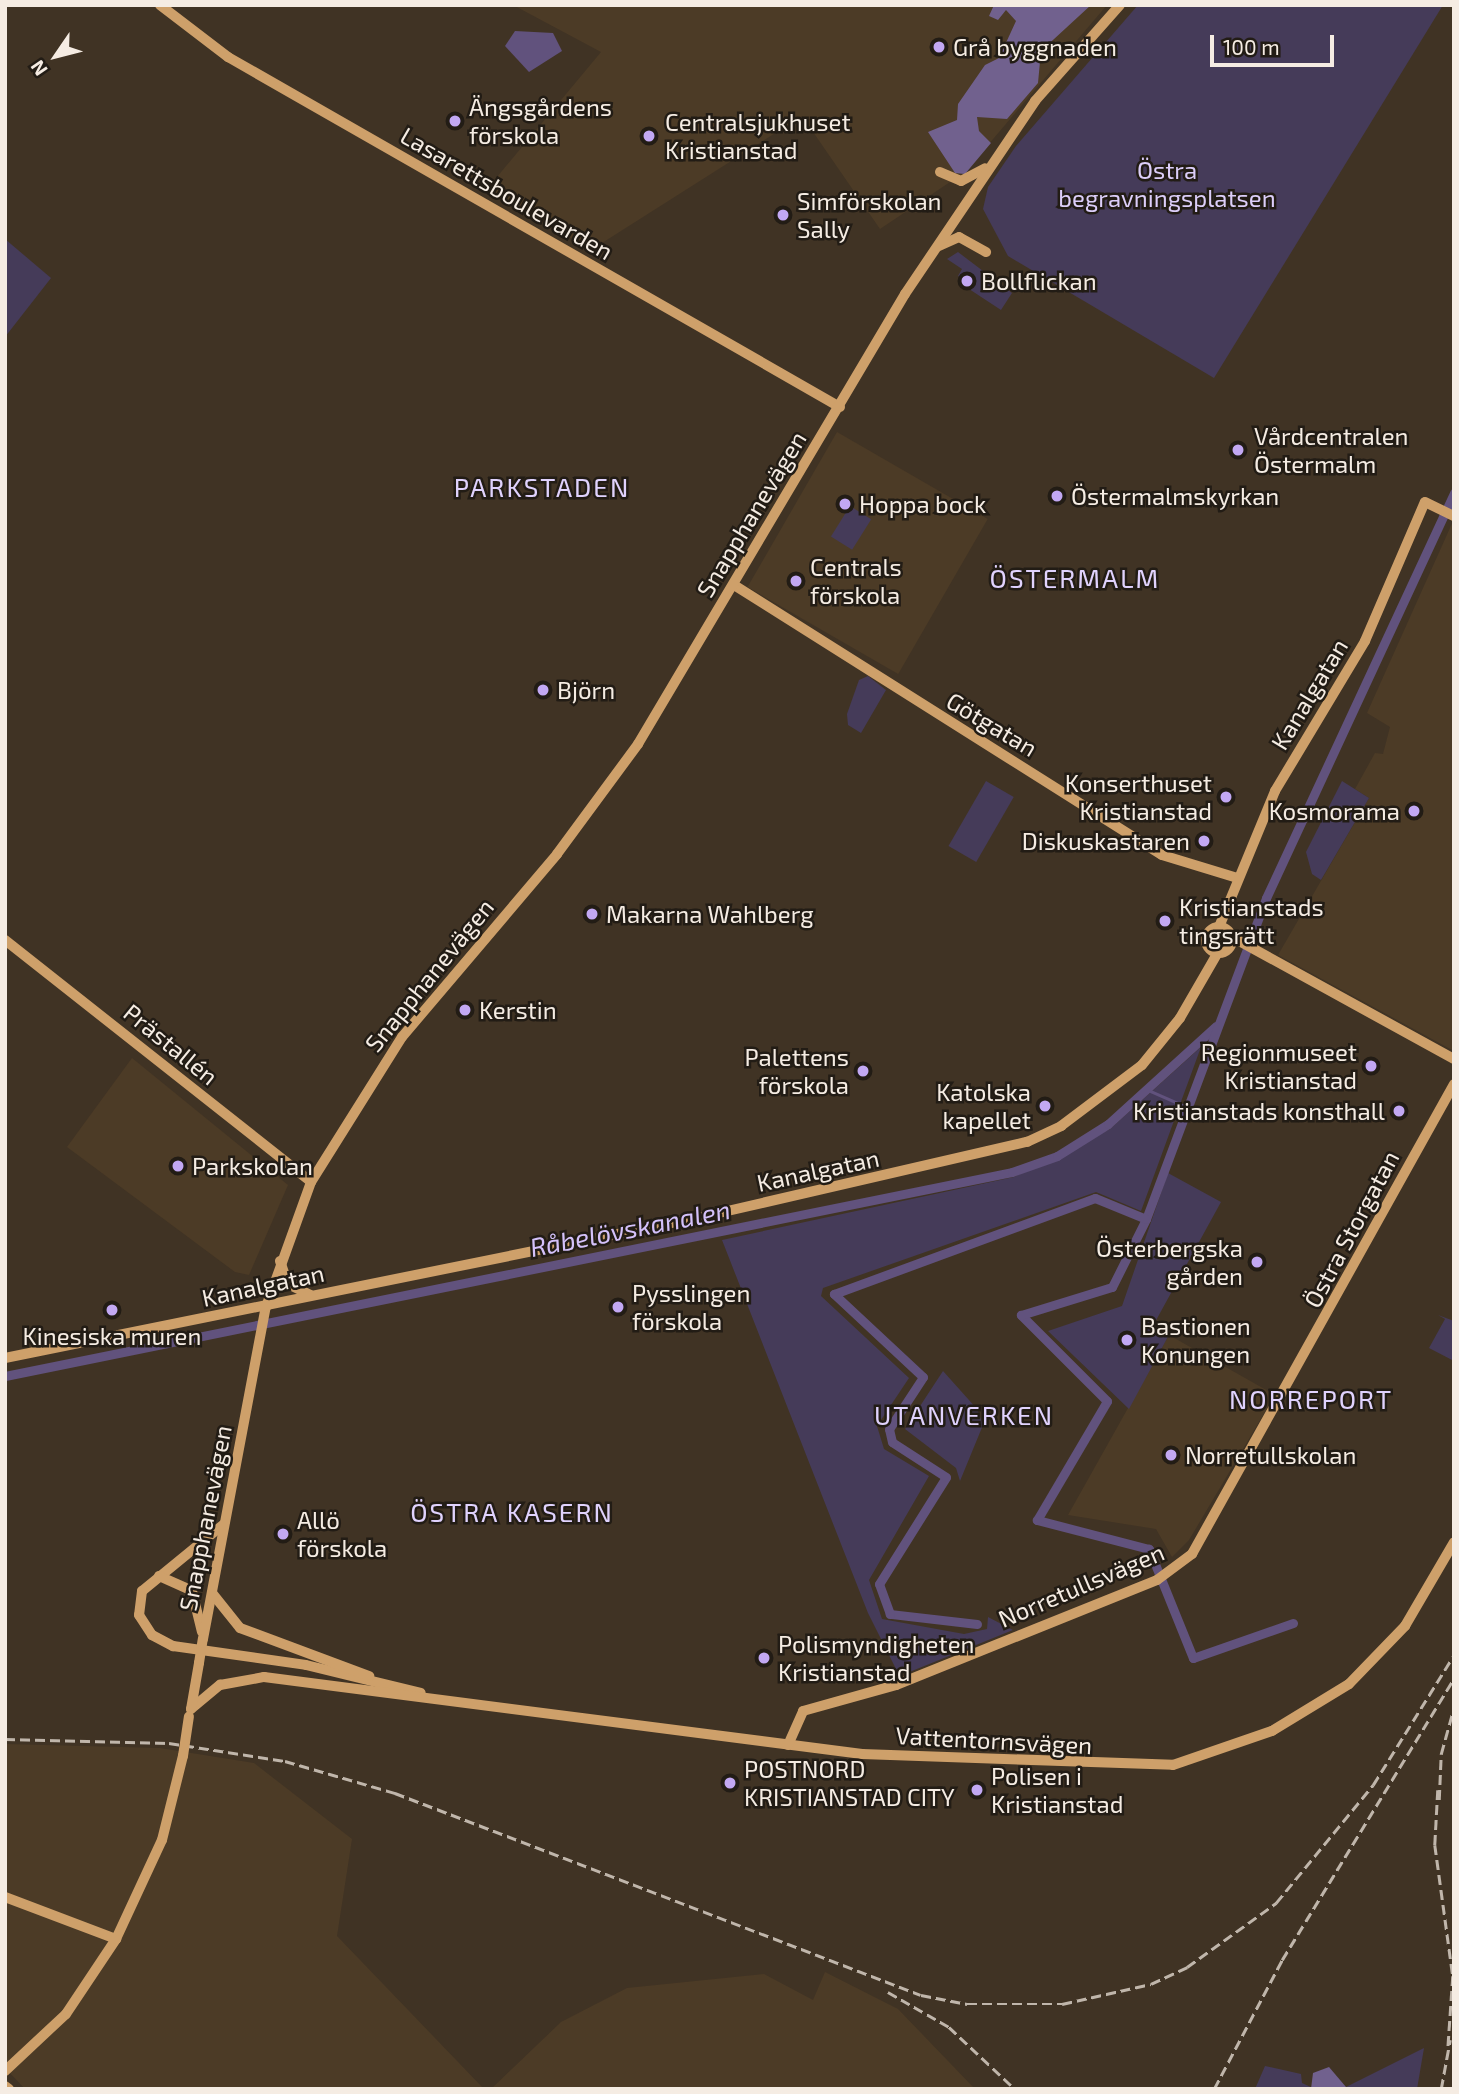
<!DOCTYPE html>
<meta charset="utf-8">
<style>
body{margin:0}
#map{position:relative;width:1459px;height:2094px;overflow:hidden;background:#403324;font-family:"Exo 2",sans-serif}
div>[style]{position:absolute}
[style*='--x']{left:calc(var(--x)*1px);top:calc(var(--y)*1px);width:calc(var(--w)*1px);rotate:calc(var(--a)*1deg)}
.built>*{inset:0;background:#4c3b26;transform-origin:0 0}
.green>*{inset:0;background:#453b59;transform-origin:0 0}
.forest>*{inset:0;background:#71618e}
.water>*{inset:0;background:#61527d}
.stream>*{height:2.5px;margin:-1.25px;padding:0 1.25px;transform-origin:1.25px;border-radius:1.25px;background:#61527d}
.canal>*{height:9px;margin:-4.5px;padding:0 4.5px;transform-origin:4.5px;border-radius:4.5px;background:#61527d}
.secondary>*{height:10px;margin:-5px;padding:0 5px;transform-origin:5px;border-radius:5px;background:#cea06a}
.secondary>.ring{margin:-5px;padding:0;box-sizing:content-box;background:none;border:10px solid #cea06a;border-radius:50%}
.rail>*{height:2.5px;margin-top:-1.25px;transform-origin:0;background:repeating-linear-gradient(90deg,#c0b6ab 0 10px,transparent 0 15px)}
.secondary-bridge>*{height:10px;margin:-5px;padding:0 5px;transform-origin:5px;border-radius:5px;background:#cea06a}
.dots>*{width:19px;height:19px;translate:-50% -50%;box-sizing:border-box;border:4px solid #221c15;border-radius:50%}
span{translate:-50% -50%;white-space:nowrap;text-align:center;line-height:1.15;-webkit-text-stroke:5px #221c15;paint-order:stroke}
.poi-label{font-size:24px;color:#f5ece3}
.left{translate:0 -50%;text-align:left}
.right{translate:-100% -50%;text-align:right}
.park-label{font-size:24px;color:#dccef9}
.street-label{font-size:24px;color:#f5ece3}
.neighbourhood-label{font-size:26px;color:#e0d2fd;letter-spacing:2px}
.water-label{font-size:26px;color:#d4c1fa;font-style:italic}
.frame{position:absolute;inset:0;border:7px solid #f5ece3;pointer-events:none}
.north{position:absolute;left:21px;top:21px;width:70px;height:70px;-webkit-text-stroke:5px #221c15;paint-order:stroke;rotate:235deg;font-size:19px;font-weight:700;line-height:28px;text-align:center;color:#f5ece3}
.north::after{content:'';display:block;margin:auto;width:24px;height:32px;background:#f5ece3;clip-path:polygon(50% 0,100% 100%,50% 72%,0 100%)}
.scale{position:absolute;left:1210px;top:35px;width:124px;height:32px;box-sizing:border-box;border:4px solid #f5ece3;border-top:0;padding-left:9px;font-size:21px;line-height:24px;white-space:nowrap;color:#f5ece3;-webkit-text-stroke:5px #221c15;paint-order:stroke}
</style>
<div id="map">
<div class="built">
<div style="clip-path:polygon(513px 5px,1107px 5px,965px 172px,880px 229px,802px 116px,591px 250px,487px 189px,601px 52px)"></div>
<div style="left:837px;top:432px;width:174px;height:179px;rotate:30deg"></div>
<div style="clip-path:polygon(1454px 519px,1454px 1051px,1278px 955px,1369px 798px,1355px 789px,1375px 753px,1383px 754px,1390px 727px,1367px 713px)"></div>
<div style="clip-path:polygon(132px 1058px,288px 1185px,249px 1275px,235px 1272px,67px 1147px)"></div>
<div style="clip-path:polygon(1169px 1335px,1275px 1395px,1189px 1540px,1172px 1557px,1156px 1529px,1068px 1515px)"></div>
<div style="clip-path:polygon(5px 1744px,160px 1748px,254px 1763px,352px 1839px,337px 1936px,484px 2089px,25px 2089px,5px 2068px)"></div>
<div style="clip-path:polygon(825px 1972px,898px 2009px,975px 2089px,491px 2089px,561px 2022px,627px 1988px,764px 1974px,813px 2000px)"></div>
</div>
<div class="green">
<div style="clip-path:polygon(1138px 5px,1443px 5px,1214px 378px,1008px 256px,983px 209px,988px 187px,1016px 146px)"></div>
<div style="clip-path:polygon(5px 239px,51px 278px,5px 337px)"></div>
<div style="clip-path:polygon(958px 252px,1012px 293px,1001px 310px,966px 287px,968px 282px,958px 276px,962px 269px,947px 259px)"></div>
<div style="left:850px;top:506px;width:25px;height:36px;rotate:32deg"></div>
<div style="clip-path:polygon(868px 676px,886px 690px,861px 733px,848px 725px,847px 714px,859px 680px)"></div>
<div style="left:986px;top:781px;width:32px;height:75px;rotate:30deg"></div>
<div style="clip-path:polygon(1342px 781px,1369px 798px,1321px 880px,1312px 874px,1306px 852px)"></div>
<div style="clip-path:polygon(1201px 1047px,1141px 1211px,1096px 1192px,823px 1288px,821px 1296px,909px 1378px,877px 1426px,884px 1449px,929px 1476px,869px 1580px,882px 1619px,964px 1634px,987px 1629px,988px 1617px,1013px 1630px,907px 1673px,897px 1671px,868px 1613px,722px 1240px,1014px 1177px,1110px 1129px)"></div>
<div style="clip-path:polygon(1168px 1173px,1221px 1202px,1154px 1324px,1170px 1333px,1129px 1409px,1048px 1331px,1122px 1306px)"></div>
<div style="clip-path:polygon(1438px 1315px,1454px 1321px,1454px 1361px,1429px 1348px,1445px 1319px)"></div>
<div style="clip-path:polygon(943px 1371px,977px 1409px,983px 1425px,960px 1481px,956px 1468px,905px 1429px)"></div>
<div style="clip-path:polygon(1424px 2048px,1417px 2089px,1342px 2089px)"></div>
<div style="clip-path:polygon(1265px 2066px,1301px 2074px,1302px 2083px,1315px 2089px,1255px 2089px)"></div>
</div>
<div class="forest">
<div style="clip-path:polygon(994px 5px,1091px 5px,1041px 51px,1038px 83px,1007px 119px,977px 117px,979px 131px,991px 143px,965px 174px,955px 173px,928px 132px,957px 120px,958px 104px,985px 65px,999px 58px,1016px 21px,1006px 10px,998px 20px,989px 16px)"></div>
<div style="clip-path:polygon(1329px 2067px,1346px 2087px,1347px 2089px,1311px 2089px,1313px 2073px)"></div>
</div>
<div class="water">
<div style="clip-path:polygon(515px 31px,553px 33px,562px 51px,529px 72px,505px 46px)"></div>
</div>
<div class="stream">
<div style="--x:1148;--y:1090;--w:43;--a:23.6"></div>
</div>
<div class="canal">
<div style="--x:5;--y:1376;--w:1027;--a:-11.45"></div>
<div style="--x:1012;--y:1172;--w:48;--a:-19.6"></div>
<div style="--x:1057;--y:1156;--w:60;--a:-32.1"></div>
<div style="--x:1108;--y:1124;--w:146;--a:-42.2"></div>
<div style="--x:1293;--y:1623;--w:106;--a:160.7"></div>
<div style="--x:1193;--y:1658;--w:118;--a:-112"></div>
<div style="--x:1149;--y:1549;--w:116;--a:-165.5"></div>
<div style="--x:1037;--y:1520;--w:138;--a:-59.5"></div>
<div style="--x:1107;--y:1401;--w:122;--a:-135"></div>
<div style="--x:1021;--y:1315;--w:95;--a:-17.1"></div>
<div style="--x:1112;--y:1287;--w:76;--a:-63.4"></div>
<div style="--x:1146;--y:1219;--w:343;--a:-69.5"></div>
<div style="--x:1266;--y:898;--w:447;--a:-65.1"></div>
<div style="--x:977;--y:1624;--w:88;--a:-173.4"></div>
<div style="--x:890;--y:1614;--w:32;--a:-110"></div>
<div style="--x:879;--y:1584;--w:126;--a:-57.9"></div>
<div style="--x:946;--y:1477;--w:64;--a:-147.1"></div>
<div style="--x:892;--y:1442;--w:13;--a:-103"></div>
<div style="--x:889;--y:1429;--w:62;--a:-56.8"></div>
<div style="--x:923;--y:1377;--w:122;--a:-137"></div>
<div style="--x:834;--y:1294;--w:278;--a:-20.2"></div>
<div style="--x:1095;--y:1198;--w:55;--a:22.4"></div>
</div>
<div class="secondary">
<div style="--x:160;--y:5;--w:86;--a:37.4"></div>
<div style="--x:228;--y:57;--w:705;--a:29.77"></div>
<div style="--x:940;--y:172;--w:23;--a:23"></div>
<div style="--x:961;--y:181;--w:27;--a:-28"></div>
<div style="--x:939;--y:246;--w:22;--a:-24"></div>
<div style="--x:959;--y:237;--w:31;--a:29"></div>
<div style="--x:734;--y:585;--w:506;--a:32.25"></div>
<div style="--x:1162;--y:855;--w:78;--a:17"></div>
<div class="ring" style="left:1206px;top:927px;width:16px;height:16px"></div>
<div style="--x:1219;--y:927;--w:147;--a:-67.6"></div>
<div style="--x:1275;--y:791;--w:175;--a:-59"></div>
<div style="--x:1365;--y:641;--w:151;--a:-66.7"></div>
<div style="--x:1425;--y:502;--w:32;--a:26"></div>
<div style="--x:1232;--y:937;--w:253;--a:28.8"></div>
<div style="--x:5;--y:940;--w:390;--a:38.3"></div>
<div style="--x:280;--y:1261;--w:24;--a:71"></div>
<div style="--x:288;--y:1284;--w:25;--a:26"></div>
<div style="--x:5;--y:1358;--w:706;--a:-11.44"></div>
<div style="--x:697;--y:1218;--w:339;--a:-13"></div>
<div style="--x:1027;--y:1142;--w:38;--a:-25"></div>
<div style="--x:1061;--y:1126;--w:101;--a:-37"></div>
<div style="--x:1142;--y:1065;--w:60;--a:-51"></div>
<div style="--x:1180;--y:1018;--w:74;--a:-60"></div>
<div style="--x:224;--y:1524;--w:106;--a:140.7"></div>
<div style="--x:142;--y:1591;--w:24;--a:97"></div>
<div style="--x:139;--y:1615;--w:24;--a:57"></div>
<div style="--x:152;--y:1635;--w:24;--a:28"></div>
<div style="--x:173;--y:1646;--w:134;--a:8.1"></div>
<div style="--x:306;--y:1665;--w:118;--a:13.7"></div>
<div style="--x:159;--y:1576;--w:36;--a:24"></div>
<div style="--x:192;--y:1591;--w:42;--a:76.3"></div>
<div style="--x:212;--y:1593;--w:45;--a:51.3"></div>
<div style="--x:240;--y:1628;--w:138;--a:20.4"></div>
<div style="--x:203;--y:1639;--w:338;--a:-79.3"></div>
<div style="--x:266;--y:1307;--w:133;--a:-70.2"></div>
<div style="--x:311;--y:1182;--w:171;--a:-57.9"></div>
<div style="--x:402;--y:1037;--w:240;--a:-49.7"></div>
<div style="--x:557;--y:854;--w:137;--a:-53.6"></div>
<div style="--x:638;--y:744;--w:523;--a:-59.32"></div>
<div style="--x:905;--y:294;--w:233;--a:-56"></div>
<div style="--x:1035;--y:101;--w:128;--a:-48.5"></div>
<div style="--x:191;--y:1709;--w:38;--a:-40"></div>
<div style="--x:220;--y:1685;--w:45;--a:-10.3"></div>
<div style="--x:264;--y:1677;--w:603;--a:7.34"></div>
<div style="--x:862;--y:1754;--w:311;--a:2"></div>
<div style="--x:1173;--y:1765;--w:105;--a:-19"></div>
<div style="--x:1272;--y:1731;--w:90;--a:-31.4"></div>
<div style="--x:1349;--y:1684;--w:81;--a:-46"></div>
<div style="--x:1405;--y:1626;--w:97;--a:-59.7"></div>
<div style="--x:191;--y:1709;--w:47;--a:-80.1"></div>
<div style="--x:788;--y:1745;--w:37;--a:-66"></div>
<div style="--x:803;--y:1711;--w:97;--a:-15.6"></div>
<div style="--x:896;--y:1685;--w:281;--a:-21.9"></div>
<div style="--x:1157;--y:1580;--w:44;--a:-36.6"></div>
<div style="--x:1192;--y:1554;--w:538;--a:-60.86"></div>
<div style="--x:5;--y:1897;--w:119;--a:20.7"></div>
<div style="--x:5;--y:2071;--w:83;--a:-43.1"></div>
<div style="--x:66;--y:2014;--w:90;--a:-56.3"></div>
<div style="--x:116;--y:1939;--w:109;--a:-65.1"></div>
<div style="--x:162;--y:1840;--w:87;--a:-76"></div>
<div style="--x:5;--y:2086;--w:5;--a:37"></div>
</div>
<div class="rail">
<div style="--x:5;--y:1739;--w:164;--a:1.4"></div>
<div style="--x:169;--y:1743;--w:117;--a:8.8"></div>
<div style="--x:285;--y:1761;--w:115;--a:16.2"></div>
<div style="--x:395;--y:1793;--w:563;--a:21.01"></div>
<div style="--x:921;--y:1995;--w:47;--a:11.1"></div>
<div style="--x:967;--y:2004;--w:95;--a:0"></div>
<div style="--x:1062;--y:2004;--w:91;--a:-12.7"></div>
<div style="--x:1151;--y:1984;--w:40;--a:-25"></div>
<div style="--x:1187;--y:1967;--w:110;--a:-35.7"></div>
<div style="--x:1276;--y:1903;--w:153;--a:-50.6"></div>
<div style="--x:1373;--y:1785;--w:153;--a:-58.1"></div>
<div style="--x:1438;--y:1790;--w:55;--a:93.1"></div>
<div style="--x:1435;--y:1845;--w:132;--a:82.2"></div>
<div style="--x:1453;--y:1976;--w:74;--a:93.9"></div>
<div style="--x:1439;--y:1800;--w:46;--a:-87.5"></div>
<div style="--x:1441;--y:1754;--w:49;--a:-74.5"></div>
<div style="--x:888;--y:1992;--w:70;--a:29.8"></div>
<div style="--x:949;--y:2027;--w:91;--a:43.2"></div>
<div style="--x:1214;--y:2089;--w:146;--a:-62.2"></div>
<div style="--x:1282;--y:1960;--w:330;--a:-58.6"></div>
<div style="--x:1441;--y:2089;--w:50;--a:-79.6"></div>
</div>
<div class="secondary-bridge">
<div style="--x:199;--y:1663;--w:24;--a:-81"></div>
<div style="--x:183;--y:1756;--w:40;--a:-81.5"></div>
</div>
<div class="dots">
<div style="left:939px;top:47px;background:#c2a8f3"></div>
<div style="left:455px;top:121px;background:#c2a8f3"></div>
<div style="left:649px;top:136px;background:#c2a8f3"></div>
<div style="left:783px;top:215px;background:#c2a8f3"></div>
<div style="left:967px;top:281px;background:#c2a8f3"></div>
<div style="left:1238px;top:450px;background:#c2a8f3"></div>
<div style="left:1057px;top:496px;background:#c2a8f3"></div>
<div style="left:845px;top:504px;background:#c2a8f3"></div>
<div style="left:796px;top:581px;background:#c2a8f3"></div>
<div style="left:543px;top:690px;background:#c2a8f3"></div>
<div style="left:1226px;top:797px;background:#c2a8f3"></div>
<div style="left:1414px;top:811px;background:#c2a8f3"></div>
<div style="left:1204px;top:841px;background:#c2a8f3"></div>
<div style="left:592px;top:914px;background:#c2a8f3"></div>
<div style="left:1165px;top:921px;background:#c2a8f3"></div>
<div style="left:465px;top:1010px;background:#c2a8f3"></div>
<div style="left:1371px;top:1066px;background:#c2a8f3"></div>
<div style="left:863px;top:1071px;background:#c2a8f3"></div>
<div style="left:1045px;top:1106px;background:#c2a8f3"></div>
<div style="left:1399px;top:1111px;background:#c2a8f3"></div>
<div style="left:178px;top:1166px;background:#c2a8f3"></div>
<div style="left:1257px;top:1262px;background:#c2a8f3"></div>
<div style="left:618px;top:1307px;background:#c2a8f3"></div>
<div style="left:112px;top:1310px;background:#c2a8f3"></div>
<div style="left:1127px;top:1340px;background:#c2a8f3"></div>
<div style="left:1171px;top:1455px;background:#c2a8f3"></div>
<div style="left:283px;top:1534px;background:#c2a8f3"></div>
<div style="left:764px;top:1658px;background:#c2a8f3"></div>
<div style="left:730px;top:1783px;background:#c2a8f3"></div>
<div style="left:977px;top:1790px;background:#c2a8f3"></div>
</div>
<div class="poi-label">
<span class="left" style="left:953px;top:47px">Grå byggnaden</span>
<span class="left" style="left:469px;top:121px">Ängsgårdens<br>förskola</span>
<span class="left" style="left:665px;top:136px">Centralsjukhuset<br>Kristianstad</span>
<span class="left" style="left:797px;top:215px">Simförskolan<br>Sally</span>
<span class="left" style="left:981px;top:281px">Bollflickan</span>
<span class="left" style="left:1254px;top:450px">Vårdcentralen<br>Östermalm</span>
<span class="left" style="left:1071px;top:496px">Östermalmskyrkan</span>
<span class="left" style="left:859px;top:504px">Hoppa bock</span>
<span class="left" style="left:810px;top:581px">Centrals<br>förskola</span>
<span class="left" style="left:557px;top:690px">Björn</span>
<span class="right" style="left:1212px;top:797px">Konserthuset<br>Kristianstad</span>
<span class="right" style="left:1400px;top:811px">Kosmorama</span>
<span class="right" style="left:1190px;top:841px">Diskuskastaren</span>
<span class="left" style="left:1179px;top:921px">Kristianstads<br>tingsrätt</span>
<span class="left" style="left:606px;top:914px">Makarna Wahlberg</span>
<span class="left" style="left:479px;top:1010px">Kerstin</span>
<span class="right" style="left:1357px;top:1066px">Regionmuseet<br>Kristianstad</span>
<span class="right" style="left:849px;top:1071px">Palettens<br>förskola</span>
<span class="right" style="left:1031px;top:1106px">Katolska<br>kapellet</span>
<span class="right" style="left:1385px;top:1111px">Kristianstads konsthall</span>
<span class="left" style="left:192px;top:1166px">Parkskolan</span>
<span class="right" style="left:1243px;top:1262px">Österbergska<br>gården</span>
<span class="left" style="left:632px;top:1307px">Pysslingen<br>förskola</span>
<span class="left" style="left:1141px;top:1340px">Bastionen<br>Konungen</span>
<span style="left:112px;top:1336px">Kinesiska muren</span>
<span class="left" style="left:1185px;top:1455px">Norretullskolan</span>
<span class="left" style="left:297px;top:1534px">Allö<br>förskola</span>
<span class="left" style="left:778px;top:1658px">Polismyndigheten<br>Kristianstad</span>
<span class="left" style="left:744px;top:1783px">POSTNORD<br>KRISTIANSTAD CITY</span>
<span class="left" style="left:991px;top:1790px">Polisen i<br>Kristianstad</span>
</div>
<div class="park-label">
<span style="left:1167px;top:184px">Östra<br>begravningsplatsen</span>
</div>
<div class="street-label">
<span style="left:507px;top:193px;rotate:30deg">Lasarettsboulevarden</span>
<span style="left:751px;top:514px;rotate:-59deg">Snapphanevägen</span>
<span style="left:1309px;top:694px;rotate:-59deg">Kanalgatan</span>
<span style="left:992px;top:724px;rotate:31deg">Götgatan</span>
<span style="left:429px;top:975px;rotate:-51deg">Snapphanevägen</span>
<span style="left:171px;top:1044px;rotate:39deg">Prästallén</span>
<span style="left:818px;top:1170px;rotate:-12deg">Kanalgatan</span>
<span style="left:1351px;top:1229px;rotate:-62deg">Östra Storgatan</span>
<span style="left:263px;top:1285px;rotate:-12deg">Kanalgatan</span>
<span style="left:205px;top:1518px;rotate:-79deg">Snapphanevägen</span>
<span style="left:1081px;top:1585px;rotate:-23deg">Norretullsvägen</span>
<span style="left:994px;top:1740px;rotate:3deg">Vattentornsvägen</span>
</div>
<div class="neighbourhood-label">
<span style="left:542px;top:487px">PARKSTADEN</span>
<span style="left:1075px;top:578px">ÖSTERMALM</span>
<span style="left:1311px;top:1399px">NORREPORT</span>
<span style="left:964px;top:1415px">UTANVERKEN</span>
<span style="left:512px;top:1512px">ÖSTRA KASERN</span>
</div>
<div class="water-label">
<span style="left:630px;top:1228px;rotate:-11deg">Råbelövskanalen</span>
</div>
<div class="frame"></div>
<div class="north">N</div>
<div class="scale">100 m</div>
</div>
